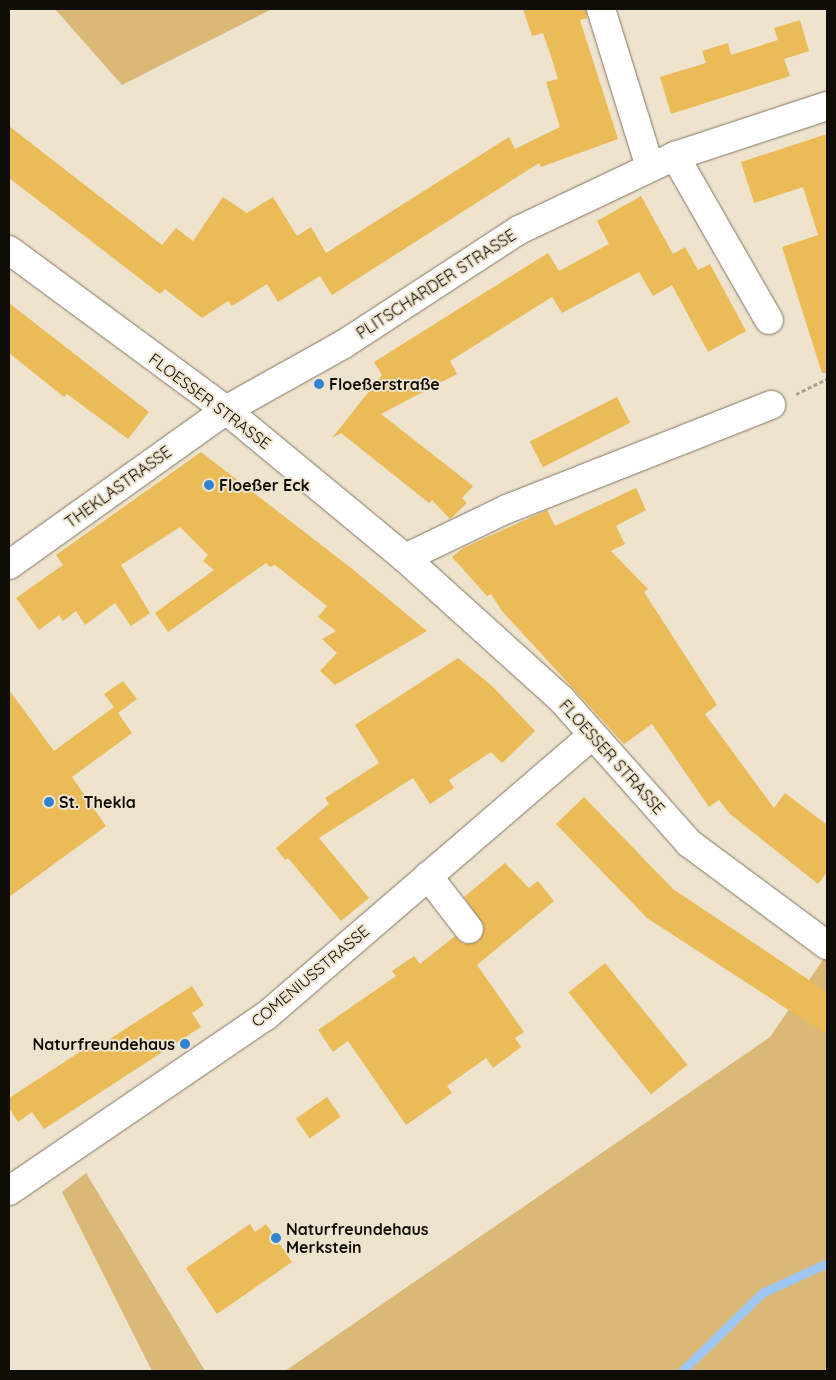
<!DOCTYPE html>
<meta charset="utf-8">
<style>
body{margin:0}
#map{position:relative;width:836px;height:1380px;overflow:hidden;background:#eee3cd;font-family:Quicksand,sans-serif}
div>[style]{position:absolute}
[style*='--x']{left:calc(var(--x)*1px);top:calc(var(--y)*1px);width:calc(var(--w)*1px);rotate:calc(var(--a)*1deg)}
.green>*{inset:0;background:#dab875}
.stream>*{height:9px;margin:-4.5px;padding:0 4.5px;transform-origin:4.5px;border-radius:4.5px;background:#9dc6f3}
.building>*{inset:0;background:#ebbb58;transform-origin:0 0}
.path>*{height:3px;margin-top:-1.5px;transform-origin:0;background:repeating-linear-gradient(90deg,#aaa190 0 4px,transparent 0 6.5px)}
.roads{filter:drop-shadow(0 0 1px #807662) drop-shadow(0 0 1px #807662)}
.minor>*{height:28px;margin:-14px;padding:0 14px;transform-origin:14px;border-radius:14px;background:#fff}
.dots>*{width:14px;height:14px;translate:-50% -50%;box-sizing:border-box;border:2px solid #eee3cd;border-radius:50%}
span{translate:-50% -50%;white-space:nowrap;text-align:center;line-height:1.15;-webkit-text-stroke:4px #eee3cd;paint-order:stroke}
.street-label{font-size:16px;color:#100c06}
.poi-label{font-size:16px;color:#100c06;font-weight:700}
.left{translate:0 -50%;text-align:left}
.right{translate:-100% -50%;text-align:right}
.frame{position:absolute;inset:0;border:10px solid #100c06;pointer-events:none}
</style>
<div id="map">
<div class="green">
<div style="clip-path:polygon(55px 9px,272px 9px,122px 85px)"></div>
<div style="clip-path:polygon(827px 954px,827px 1371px,285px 1371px,770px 1037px)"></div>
<div style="clip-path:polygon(86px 1173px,205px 1371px,152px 1371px,62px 1192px)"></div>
</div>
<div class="stream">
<div style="--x:682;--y:1371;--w:112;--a:-44.3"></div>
<div style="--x:762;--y:1293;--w:72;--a:-24.8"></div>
</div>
<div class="building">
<div style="clip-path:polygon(523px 9px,586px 9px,587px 18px,580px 20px,618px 139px,541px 167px,539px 163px,332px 295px,320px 276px,278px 302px,267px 284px,232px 306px,228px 301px,202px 318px,165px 289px,160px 294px,9px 178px,9px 126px,162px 245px,176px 228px,193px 241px,223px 197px,247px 213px,273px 197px,297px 236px,311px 227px,326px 253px,509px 137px,515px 149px,560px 127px,546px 82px,558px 79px,551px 56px,543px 33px,532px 36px)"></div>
<div style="clip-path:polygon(800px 20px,809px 51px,784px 59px,790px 76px,671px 114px,660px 77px,706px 63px,702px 51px,728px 43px,731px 55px,778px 40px,774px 28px)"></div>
<div style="clip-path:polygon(827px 134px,827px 373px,822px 373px,782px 247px,818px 235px,803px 187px,754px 203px,741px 162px)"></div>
<div style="clip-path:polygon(641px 196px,673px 254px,685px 247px,698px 270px,710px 264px,746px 331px,708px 352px,672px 285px,653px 296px,639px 272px,562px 313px,552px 297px,450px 361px,457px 374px,381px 414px,473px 486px,462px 498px,467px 503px,450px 519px,432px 500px,429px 503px,341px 433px,332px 438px,382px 375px,374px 362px,548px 253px,559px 271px,609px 244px,597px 221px)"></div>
<div style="clip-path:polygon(9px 303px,149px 412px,128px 439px,67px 394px,64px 397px,9px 353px)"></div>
<div style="left:617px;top:397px;width:29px;height:98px;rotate:63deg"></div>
<div style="clip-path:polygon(201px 452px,351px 568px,427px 631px,335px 685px,320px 671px,337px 653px,322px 639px,336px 631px,318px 617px,327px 606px,275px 565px,270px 567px,266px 563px,168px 632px,155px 613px,214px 570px,203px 561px,208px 555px,180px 527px,121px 565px,150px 613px,131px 626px,115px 603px,85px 625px,76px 611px,63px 621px,59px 615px,39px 630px,16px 598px,63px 565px,56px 555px)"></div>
<div style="clip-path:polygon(636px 488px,646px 510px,616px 526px,625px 544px,611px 551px,648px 589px,644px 592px,717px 705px,705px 714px,774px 808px,785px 793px,827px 825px,827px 872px,818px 884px,730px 814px,719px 800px,709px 807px,652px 724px,624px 744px,502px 611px,491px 594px,487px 596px,452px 557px,463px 548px,547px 510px,555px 526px)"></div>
<div style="clip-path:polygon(458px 658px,492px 686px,535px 731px,502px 763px,491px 752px,449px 780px,454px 788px,430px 804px,413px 778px,319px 838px,369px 898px,341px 921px,288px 858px,285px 860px,276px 848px,329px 804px,325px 798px,379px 763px,355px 725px)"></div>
<div style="clip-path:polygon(123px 681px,137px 699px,118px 713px,132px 733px,72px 777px,106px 826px,9px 897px,9px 690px,54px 751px,114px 707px,104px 694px)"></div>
<div style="clip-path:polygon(584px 797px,673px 889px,827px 992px,827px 1035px,647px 918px,556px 824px)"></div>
<div style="clip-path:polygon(505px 863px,529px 888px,538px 881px,554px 901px,477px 965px,524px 1032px,515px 1038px,521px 1047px,493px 1068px,486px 1058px,447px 1086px,452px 1093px,406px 1125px,348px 1041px,333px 1052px,318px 1030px,396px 976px,392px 971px,414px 956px,420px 964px,455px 936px,464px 944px,479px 941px,484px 926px,464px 897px)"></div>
<div style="left:605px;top:963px;width:131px;height:47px;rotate:51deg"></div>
<div style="clip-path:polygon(192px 986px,204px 1005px,192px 1013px,201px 1027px,44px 1129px,32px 1112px,18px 1122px,9px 1108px,9px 1098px,89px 1046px,91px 1051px)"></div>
<div style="left:327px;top:1097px;width:24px;height:38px;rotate:55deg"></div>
<div style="clip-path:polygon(250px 1224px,255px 1232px,266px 1224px,292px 1262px,217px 1314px,186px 1268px)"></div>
</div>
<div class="path">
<div style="--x:796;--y:394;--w:34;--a:-26"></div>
</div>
<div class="roads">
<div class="minor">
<div style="--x:601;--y:9;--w:165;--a:72.8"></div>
<div style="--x:675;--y:156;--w:189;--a:60.2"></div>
<div style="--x:9;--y:250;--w:270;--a:36.4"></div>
<div style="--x:226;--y:410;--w:232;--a:39.6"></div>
<div style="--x:405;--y:558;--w:212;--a:42.1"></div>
<div style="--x:562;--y:700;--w:191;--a:48.4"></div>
<div style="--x:689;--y:843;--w:172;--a:36.5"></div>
<div style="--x:405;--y:558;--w:113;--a:-25.7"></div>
<div style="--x:507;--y:509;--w:284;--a:-21.5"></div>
<div style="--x:9;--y:565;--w:267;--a:-35.5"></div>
<div style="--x:226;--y:410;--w:135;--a:-29.2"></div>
<div style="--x:344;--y:344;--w:209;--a:-33.1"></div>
<div style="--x:519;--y:230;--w:173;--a:-25.4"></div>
<div style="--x:675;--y:156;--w:160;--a:-18.2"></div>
<div style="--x:428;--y:876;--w:67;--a:52.3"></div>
<div style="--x:9;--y:1191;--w:311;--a:-34.3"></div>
<div style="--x:266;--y:1016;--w:430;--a:-40.7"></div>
</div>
</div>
<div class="dots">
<div style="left:319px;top:384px;background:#3183d2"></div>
<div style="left:209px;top:485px;background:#3183d2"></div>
<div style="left:49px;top:802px;background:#3183d2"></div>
<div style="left:185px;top:1044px;background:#3183d2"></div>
<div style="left:276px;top:1238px;background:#3183d2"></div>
</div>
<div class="street-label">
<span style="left:436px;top:284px;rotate:-33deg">PLITSCHARDER STRASSE</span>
<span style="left:210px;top:401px;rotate:37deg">FLOESSER STRASSE</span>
<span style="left:118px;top:487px;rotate:-36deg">THEKLASTRASSE</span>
<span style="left:612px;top:757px;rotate:48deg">FLOESSER STRASSE</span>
<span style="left:310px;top:976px;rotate:-40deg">COMENIUSSTRASSE</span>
</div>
<div class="poi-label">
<span class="left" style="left:329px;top:384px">Floeßerstraße</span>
<span class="left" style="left:219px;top:485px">Floeßer Eck</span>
<span class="left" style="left:59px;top:802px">St. Thekla</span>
<span class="right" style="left:175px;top:1044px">Naturfreundehaus</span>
<span class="left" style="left:286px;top:1238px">Naturfreundehaus<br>Merkstein</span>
</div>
<div class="frame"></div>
</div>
